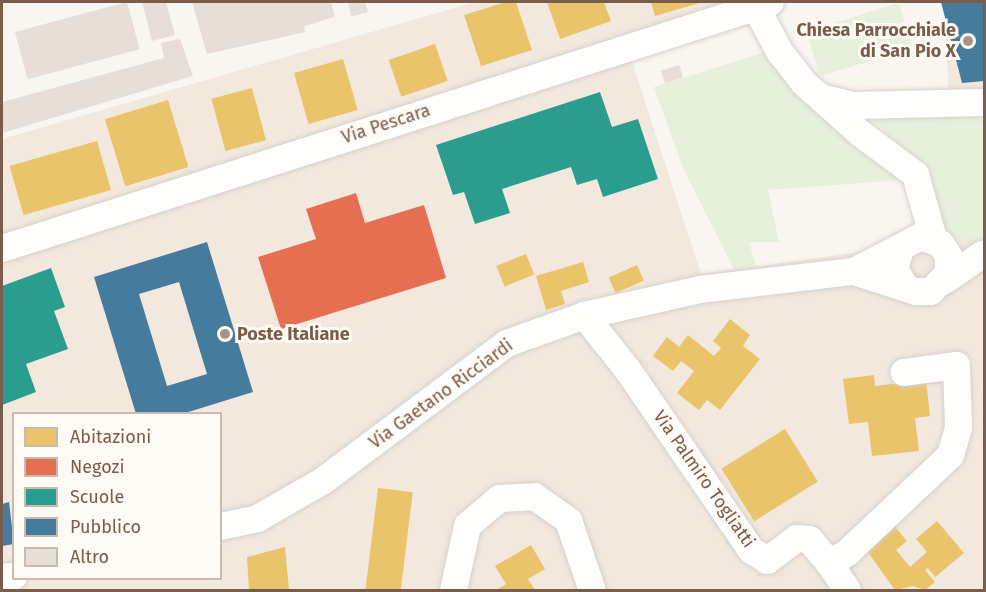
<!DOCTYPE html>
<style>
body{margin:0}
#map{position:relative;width:986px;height:592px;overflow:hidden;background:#f9f5f0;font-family:"Fira Sans",sans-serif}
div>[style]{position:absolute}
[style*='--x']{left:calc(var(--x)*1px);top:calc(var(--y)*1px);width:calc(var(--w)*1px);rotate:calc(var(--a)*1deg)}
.residential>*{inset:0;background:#f2e8de}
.green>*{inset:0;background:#e7f0db;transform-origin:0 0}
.homes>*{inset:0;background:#e9c46a;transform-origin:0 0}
.shops>*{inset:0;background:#e76f51}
.schools>*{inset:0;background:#2a9d8f}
.public>*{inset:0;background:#457b9d}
.building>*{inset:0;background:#e6ded7;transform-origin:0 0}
.roads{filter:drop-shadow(0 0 2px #d7d1cb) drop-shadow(0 0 2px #d7d1cb)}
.minor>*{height:27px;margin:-13.5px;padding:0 13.5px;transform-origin:13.5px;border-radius:13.5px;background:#fefefd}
.dots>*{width:16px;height:16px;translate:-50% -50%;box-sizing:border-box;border:3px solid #fffaf3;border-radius:50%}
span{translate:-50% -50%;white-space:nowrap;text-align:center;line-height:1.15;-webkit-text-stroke:6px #fffaf3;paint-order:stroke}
.poi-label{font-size:18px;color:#7a5c4d;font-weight:700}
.right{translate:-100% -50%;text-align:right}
.left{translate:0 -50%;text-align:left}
.street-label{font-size:18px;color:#7a5c4d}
.frame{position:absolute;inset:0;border:3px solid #7a5c4d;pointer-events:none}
.legend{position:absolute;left:12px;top:412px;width:210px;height:168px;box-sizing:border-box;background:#fffaf3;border:2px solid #cabbb1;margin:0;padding:8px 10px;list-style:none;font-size:18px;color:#7a5c4d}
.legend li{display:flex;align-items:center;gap:12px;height:30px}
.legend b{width:30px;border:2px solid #cabbb1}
</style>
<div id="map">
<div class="residential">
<div style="clip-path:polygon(evenodd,475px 2px,738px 2px,624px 37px,701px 274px,956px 239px,944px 2px,984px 2px,984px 590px,2px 590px,2px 139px,475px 2px,14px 414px,220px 414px,220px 578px,14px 578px,14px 414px)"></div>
</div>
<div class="green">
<div style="left:899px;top:3px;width:47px;height:97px;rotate:73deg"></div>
<div style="clip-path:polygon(762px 53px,859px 151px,902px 180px,768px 190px,779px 242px,749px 242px,758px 275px,737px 275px,683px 168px,654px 87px)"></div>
<div style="clip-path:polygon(984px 109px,984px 241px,970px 243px,941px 232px,922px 166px,872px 120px)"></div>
</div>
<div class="homes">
<div style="clip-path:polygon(506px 2px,516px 2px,532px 50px,481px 66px,464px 15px)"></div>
<div style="clip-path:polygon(547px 2px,604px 2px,611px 21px,560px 39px)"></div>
<div style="clip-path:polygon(651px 2px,703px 2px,655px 16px)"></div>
<div style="left:435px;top:44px;width:39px;height:49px;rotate:71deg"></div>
<div style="left:343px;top:59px;width:53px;height:51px;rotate:74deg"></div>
<div style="left:252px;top:88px;width:54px;height:42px;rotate:75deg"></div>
<div style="left:168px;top:100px;width:70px;height:66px;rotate:73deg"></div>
<div style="left:97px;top:141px;width:51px;height:91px;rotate:74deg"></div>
<div style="left:526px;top:254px;width:22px;height:32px;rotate:68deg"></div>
<div style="clip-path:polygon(583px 262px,589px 282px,561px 291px,565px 304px,546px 310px,536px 276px)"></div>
<div style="left:637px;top:265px;width:17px;height:31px;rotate:66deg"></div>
<div style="clip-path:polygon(730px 319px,750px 335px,743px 346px,760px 359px,720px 410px,707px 400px,699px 410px,677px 393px,694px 371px,681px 361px,673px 371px,653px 356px,667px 337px,679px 347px,688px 335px,714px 356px,721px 348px,713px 341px)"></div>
<div style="clip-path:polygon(874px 375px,875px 386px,926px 380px,930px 416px,915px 418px,919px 451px,872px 456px,868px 422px,849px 424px,843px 379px)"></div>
<div style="left:785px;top:429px;width:62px;height:75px;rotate:58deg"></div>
<div style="left:378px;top:488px;width:35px;height:103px;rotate:7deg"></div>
<div style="clip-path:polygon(890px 521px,907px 541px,896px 550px,910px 567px,927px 552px,916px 539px,937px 521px,964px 553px,935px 577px,928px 568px,925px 570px,935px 582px,925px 590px,913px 586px,895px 590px,862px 544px)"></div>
<div style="clip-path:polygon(531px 545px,545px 569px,528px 579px,535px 590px,496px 590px,506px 584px,495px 566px)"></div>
<div style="clip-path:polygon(285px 547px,289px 590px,249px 590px,247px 557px)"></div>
</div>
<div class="shops">
<div style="clip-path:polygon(356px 193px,365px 223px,424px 205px,446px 278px,281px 329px,258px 257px,316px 239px,306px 209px)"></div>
</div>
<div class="schools">
<div style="clip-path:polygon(600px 92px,612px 127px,638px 119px,658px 179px,603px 197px,597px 179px,577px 185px,571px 167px,502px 189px,510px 213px,475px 224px,464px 192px,453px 195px,436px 145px)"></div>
<div style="clip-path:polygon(51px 268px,65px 307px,54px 311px,68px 349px,26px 364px,36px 392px,2px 405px,2px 286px)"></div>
</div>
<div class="public">
<div style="clip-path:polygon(941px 2px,984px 2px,984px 81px,962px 83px)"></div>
<div style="clip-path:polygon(evenodd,207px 242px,253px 392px,182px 414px,136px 414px,94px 277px,207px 242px,179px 282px,207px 374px,167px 386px,139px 294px,179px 282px)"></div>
<div style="clip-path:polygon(9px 502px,14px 544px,2px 546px,2px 504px)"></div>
</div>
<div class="building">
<div style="left:127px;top:2px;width:49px;height:116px;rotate:75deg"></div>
<div style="clip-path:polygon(142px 2px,166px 2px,175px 35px,152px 41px)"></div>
<div style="clip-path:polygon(192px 2px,331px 2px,335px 17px,304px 26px,305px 32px,207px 54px)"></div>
<div style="clip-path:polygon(348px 2px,365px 2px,368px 12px,351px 17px)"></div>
<div style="clip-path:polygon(180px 39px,193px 76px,2px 133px,2px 102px,164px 58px,161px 43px)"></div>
<div style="left:679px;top:65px;width:13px;height:19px;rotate:72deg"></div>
</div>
<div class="roads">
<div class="minor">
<div style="--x:753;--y:2;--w:55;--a:62"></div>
<div style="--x:779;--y:51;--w:41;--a:52"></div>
<div style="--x:804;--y:83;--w:75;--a:41.8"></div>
<div style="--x:860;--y:133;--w:69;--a:36.7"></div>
<div style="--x:915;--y:174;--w:66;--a:74.3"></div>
<div style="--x:821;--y:97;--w:34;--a:14"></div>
<div style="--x:854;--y:105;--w:130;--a:-1.3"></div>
<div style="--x:2;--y:248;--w:806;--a:-17.76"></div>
<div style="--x:853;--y:271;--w:65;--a:17.9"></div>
<div style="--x:915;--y:291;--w:15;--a:0"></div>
<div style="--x:930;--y:291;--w:25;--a:-45"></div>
<div style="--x:948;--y:273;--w:18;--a:-90"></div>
<div style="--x:948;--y:255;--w:14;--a:-124"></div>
<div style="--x:940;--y:243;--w:21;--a:-161"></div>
<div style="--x:920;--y:236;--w:23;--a:151"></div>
<div style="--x:900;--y:247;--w:23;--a:105"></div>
<div style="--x:894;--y:269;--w:19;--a:58"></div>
<div style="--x:944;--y:280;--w:46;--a:-34.4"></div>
<div style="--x:584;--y:315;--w:69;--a:51.5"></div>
<div style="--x:627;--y:369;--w:219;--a:55.6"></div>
<div style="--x:751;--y:550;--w:19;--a:32"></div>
<div style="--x:767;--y:560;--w:36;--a:-37"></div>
<div style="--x:796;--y:538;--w:13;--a:4"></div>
<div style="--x:809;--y:539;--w:31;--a:50"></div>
<div style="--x:829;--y:563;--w:21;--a:-31"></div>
<div style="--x:847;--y:552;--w:141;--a:-43.3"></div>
<div style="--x:950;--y:455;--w:29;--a:-74"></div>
<div style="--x:958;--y:427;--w:62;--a:-91.8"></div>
<div style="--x:956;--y:365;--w:53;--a:172.5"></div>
<div style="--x:220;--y:526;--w:38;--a:-12"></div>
<div style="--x:257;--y:518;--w:76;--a:-29.9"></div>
<div style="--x:323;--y:480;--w:229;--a:-36.8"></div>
<div style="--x:506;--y:343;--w:83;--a:-19.7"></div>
<div style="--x:584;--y:315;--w:118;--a:-12.7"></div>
<div style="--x:699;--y:289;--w:155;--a:-6.7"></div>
<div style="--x:853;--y:271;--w:53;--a:-27.1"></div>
<div style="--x:829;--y:563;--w:32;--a:56"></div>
<div style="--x:2;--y:577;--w:12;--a:-9"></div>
<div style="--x:453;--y:590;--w:66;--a:-77.8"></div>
<div style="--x:467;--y:525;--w:42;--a:-40.2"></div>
<div style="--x:499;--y:498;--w:35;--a:-3"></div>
<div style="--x:534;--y:496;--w:42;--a:35.2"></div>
<div style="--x:568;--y:520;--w:74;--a:71.1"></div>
</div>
</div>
<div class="dots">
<div style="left:968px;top:41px;background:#a69286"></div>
<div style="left:225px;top:334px;background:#a69286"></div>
</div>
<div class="poi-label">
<span class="right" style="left:956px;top:41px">Chiesa Parrocchiale<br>di San Pio X</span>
<span class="left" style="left:237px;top:334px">Poste Italiane</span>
</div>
<div class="street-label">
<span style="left:386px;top:124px;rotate:-18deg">Via Pescara</span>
<span style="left:441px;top:394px;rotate:-36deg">Via Gaetano Ricciardi</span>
<span style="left:704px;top:479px;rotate:55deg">Via Palmiro Togliatti</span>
</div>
<div class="frame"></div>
<ul class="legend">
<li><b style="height:16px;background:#e9c46a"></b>Abitazioni</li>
<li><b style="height:16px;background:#e76f51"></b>Negozi</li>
<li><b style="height:16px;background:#2a9d8f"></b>Scuole</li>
<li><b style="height:16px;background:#457b9d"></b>Pubblico</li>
<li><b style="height:16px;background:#e6ded7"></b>Altro</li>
</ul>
</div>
